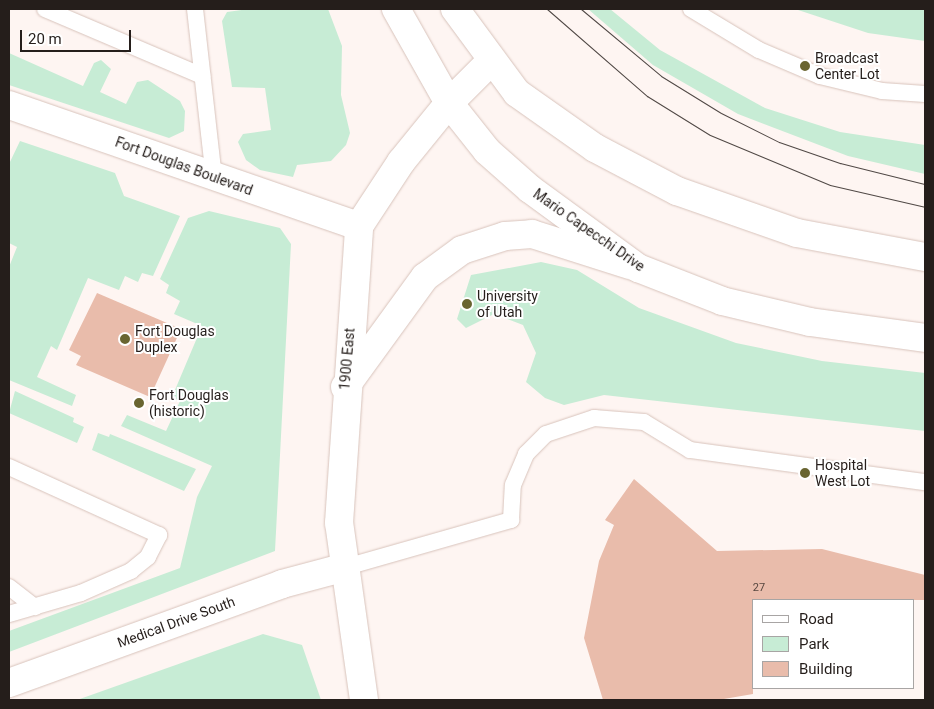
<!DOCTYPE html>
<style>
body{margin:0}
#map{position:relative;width:934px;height:709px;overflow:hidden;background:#fef5f2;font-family:Roboto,sans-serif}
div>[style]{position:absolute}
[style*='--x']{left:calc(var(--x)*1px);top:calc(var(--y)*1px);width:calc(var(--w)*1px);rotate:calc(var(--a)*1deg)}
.green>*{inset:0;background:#c7ecd5}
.building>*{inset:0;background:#e9bcab}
.roads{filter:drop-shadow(0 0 1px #d8c3bb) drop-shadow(0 0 1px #d8c3bb)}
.lane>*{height:16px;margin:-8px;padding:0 8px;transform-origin:8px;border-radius:8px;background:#fff}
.street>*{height:28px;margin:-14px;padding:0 14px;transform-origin:14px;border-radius:14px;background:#fff}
.secondary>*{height:28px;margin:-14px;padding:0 14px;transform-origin:14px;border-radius:14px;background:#fff}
.tram>*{height:1px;margin:-0.5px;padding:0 0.5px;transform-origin:0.5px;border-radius:0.5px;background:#504845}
.dots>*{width:14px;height:14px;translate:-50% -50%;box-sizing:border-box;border:2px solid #fff;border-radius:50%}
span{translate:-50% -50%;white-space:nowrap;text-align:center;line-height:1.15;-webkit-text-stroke:4px #fff;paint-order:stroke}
.number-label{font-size:11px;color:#56463f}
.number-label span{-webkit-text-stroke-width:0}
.poi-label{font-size:14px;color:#251e1b}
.left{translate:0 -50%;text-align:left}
.street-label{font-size:14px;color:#251e1b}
.frame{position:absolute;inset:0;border:10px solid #251e1b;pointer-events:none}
.legend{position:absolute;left:752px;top:599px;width:162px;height:90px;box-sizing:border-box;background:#fff;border:1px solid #a8a5a4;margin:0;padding:6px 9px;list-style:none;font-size:15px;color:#251e1b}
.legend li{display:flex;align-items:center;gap:10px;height:25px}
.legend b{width:25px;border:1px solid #a8a5a4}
.scale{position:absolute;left:20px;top:30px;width:111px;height:22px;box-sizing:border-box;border:2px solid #251e1b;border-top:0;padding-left:6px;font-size:15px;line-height:18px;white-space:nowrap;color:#251e1b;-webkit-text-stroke:4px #fff;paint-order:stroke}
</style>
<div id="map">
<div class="green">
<div style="clip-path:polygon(249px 9px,328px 9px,342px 46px,341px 95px,350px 133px,346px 145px,331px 161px,297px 165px,293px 177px,260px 170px,246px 160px,238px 142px,243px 134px,271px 130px,265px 88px,232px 87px,222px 21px,227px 12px)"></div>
<div style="clip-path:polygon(588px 9px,610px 9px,660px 50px,765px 108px,840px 132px,925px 145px,925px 174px,848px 156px,738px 114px,653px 65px)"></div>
<div style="clip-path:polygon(795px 9px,925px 9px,925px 41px,868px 33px)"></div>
<div style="clip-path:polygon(9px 53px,83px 86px,94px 63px,101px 60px,111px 69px,100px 92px,126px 104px,137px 82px,148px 80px,180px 101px,185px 111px,184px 131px,169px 138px,9px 85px)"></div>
<div style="clip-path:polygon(20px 141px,115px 173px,124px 196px,180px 216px,153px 276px,142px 273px,138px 282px,125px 276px,119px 290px,88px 278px,57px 350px,51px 346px,37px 377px,76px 395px,72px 406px,9px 380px,9px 267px,17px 247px,9px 243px,9px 164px)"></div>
<div style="clip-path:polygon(209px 211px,280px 228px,291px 244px,275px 551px,9px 652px,9px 631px,180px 568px,197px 497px,212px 466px,121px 426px,127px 415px,166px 431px,180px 401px,172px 397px,202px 326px,174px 314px,180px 301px,166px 293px,169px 285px,160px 279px,188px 218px)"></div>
<div style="clip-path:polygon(541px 262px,577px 270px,639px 308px,736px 343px,822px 361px,925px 373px,925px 431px,604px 395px,564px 405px,545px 398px,526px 382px,536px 353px,523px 325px,494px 314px,466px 328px,457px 319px,471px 275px)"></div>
<div style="clip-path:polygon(15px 391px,74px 418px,73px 422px,84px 427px,77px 443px,9px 413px)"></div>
<div style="clip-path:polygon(98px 433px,109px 437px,110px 434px,196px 469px,184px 491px,92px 450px)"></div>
<div style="clip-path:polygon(263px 634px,302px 645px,321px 700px,77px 700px)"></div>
</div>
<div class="building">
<div style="clip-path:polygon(97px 293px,181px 329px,150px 397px,76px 365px,81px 356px,69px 350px)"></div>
<div style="clip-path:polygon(634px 479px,717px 551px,822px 549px,925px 575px,925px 600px,753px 600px,753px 694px,718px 700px,603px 700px,584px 638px,599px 561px,614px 525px,605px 520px)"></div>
</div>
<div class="roads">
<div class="lane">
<div style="--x:45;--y:9;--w:171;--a:23.1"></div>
<div style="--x:195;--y:9;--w:170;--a:83.6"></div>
<div style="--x:691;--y:9;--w:79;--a:31.1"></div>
<div style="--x:759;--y:50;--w:66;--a:23.1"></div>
<div style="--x:820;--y:76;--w:64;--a:13.6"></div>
<div style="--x:882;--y:91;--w:43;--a:4"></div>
<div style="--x:9;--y:467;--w:165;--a:24.4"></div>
<div style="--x:159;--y:535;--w:25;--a:117"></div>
<div style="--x:148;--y:557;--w:22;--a:141"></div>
<div style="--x:131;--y:571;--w:55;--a:156.3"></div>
<div style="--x:81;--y:593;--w:75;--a:163.7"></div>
<div style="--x:346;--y:567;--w:172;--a:-15.9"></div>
<div style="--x:511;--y:520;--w:35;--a:-87"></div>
<div style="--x:513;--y:485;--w:34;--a:-67"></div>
<div style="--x:526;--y:454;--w:28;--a:-45"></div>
<div style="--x:546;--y:434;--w:51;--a:-18.4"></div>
<div style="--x:594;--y:418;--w:50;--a:4.6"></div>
<div style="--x:644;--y:422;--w:54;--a:31.3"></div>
<div style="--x:690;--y:450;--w:237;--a:7.8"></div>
<div style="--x:9;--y:587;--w:33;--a:38"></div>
</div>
<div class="street">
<div style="--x:9;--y:105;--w:370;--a:19.1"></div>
<div style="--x:345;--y:387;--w:136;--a:-54"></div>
<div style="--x:425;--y:277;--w:46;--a:-36.1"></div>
<div style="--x:462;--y:250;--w:45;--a:-18"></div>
<div style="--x:505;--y:236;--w:27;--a:-4"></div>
<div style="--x:532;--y:234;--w:103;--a:17.6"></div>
<div style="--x:9;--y:683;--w:290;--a:-19.9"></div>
<div style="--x:282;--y:584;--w:66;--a:-14.9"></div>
<div style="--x:364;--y:700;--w:179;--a:-98"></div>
<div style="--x:339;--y:523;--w:298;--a:-86.1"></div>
<div style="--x:359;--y:226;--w:77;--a:-56.7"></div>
<div style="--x:401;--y:162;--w:76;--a:-50.9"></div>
<div style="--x:449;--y:103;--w:58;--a:-45"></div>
</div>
<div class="secondary">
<div style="--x:396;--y:9;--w:108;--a:60.6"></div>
<div style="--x:449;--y:103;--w:61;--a:51.6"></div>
<div style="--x:487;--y:151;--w:57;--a:41.5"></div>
<div style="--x:530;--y:189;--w:134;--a:36.2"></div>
<div style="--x:638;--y:268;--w:90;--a:21.4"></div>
<div style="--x:722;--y:301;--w:90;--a:13.4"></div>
<div style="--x:810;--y:322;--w:116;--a:7.9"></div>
<div style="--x:455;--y:9;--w:104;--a:53.6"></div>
<div style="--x:517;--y:93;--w:95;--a:35.2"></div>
<div style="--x:595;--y:148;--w:93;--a:27.7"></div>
<div style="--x:677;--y:191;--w:127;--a:19.3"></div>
<div style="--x:797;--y:233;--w:130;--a:10.6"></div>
</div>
</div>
<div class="tram">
<div style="--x:547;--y:9;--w:133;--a:41"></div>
<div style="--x:647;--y:96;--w:74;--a:31.8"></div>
<div style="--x:710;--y:135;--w:130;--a:22.6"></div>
<div style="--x:830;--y:185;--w:98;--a:13"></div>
<div style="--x:581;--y:9;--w:104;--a:39.9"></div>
<div style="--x:661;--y:76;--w:70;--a:31.7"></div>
<div style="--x:721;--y:113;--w:65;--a:26.6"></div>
<div style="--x:779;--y:142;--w:65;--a:19"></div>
<div style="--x:840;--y:163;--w:88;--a:13.9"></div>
</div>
<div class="dots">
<div style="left:805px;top:66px;background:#696531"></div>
<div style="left:467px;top:304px;background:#696531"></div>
<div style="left:125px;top:339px;background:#696531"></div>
<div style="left:139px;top:403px;background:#696531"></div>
<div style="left:805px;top:473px;background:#696531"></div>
</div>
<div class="number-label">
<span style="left:759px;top:588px">27</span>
</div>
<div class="poi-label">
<span class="left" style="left:815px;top:66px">Broadcast<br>Center Lot</span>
<span class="left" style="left:477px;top:304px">University<br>of Utah</span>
<span class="left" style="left:135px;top:339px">Fort Douglas<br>Duplex</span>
<span class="left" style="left:149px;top:403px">Fort Douglas<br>(historic)</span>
<span class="left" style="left:815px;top:473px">Hospital<br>West Lot</span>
</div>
<div class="street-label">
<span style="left:184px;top:166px;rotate:20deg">Fort Douglas Boulevard</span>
<span style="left:589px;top:230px;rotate:35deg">Mario Capecchi Drive</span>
<span style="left:347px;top:359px;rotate:-85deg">1900 East</span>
<span style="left:176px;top:622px;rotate:-20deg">Medical Drive South</span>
</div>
<div class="frame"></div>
<ul class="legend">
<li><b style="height:6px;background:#fff"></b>Road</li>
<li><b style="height:14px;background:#c7ecd5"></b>Park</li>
<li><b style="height:14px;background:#e9bcab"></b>Building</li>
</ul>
<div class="scale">20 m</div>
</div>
